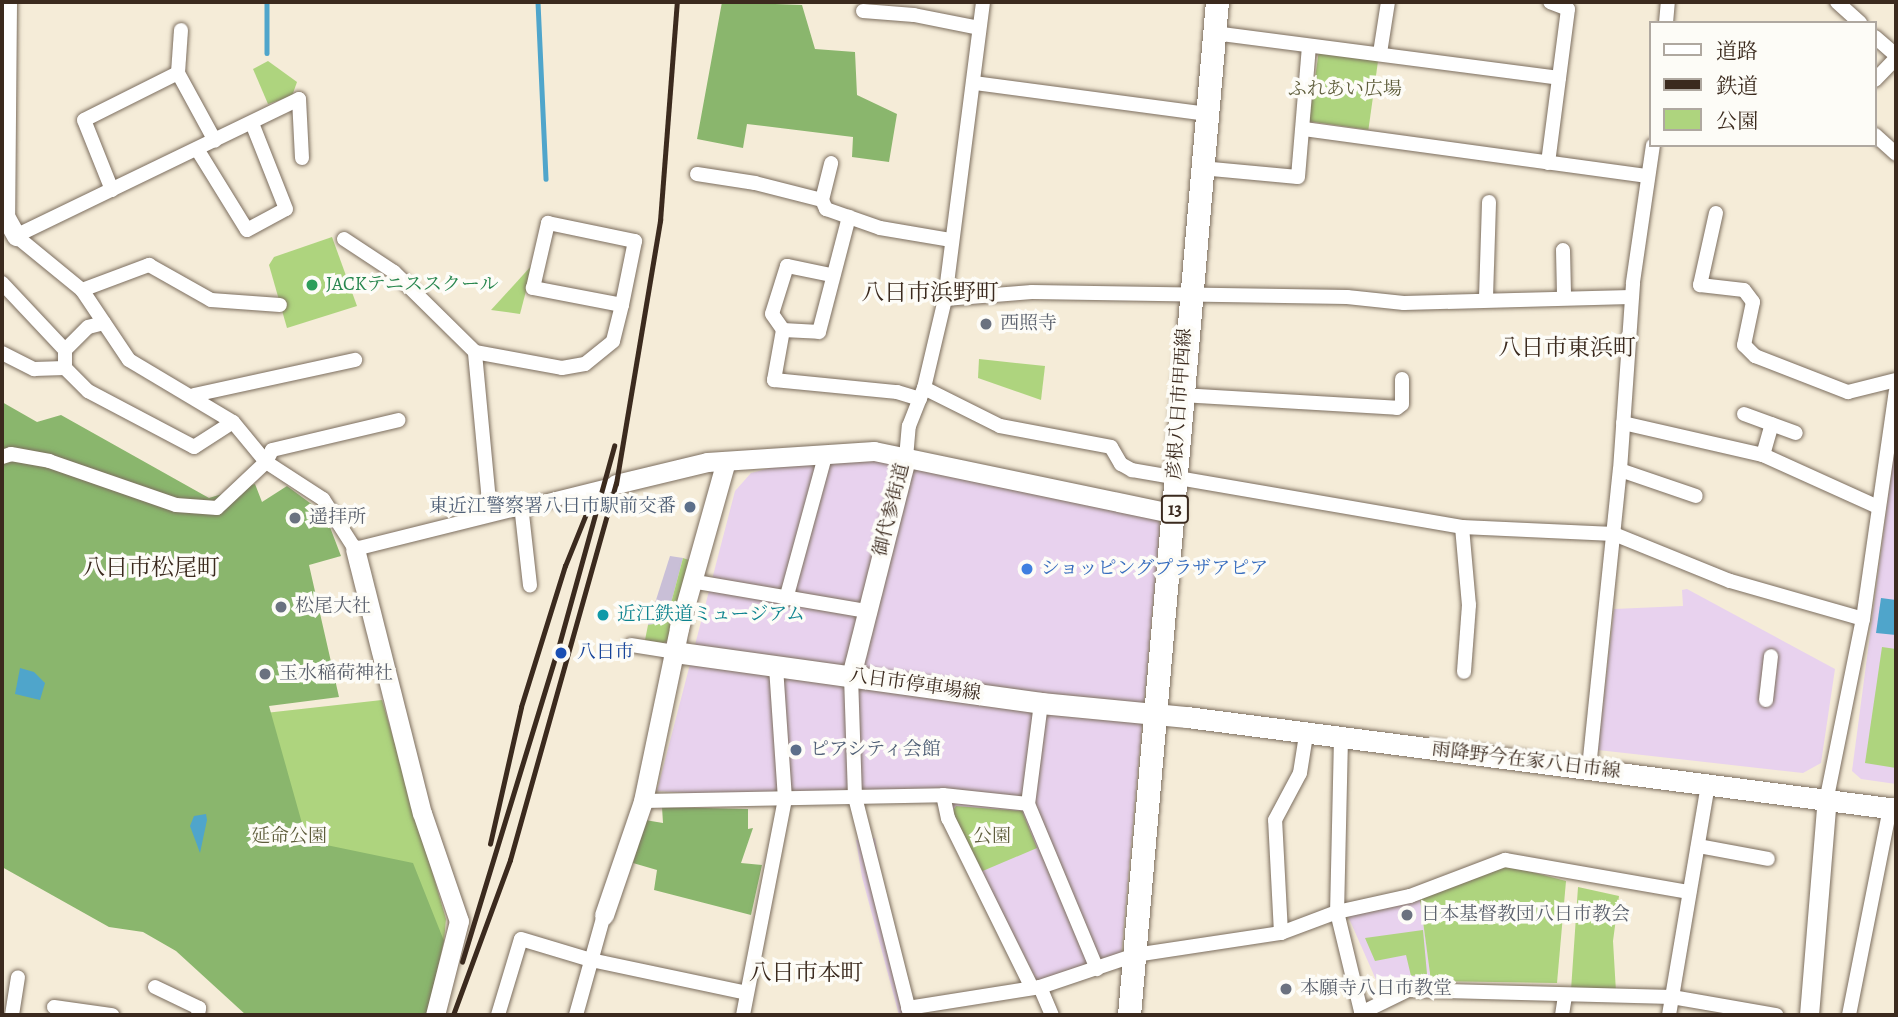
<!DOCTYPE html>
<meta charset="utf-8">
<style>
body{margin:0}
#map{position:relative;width:1898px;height:1017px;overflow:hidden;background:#f5ecd8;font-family:Alegreya,"Noto Serif JP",serif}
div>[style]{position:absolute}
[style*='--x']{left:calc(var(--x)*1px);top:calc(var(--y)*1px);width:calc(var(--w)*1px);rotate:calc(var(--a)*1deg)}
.built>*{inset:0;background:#e8d2ee}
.industrial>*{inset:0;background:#c9bfd7}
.green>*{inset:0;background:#aed47e;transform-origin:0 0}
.forest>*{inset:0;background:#8ab66d}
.water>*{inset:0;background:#4fa5cb}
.stream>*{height:4.5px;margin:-2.25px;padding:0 2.25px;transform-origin:2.25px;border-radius:2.25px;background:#4fa5cb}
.roads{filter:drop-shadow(0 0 2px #7c6e5f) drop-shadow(0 0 2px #7c6e5f)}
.minor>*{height:14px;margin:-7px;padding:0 7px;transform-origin:7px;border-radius:7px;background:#fff}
.tertiary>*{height:19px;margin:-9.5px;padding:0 9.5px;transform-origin:9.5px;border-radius:9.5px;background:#fff}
.secondary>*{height:21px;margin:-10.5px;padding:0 10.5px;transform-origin:10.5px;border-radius:10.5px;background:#fff}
.primary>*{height:23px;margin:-11.5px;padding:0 11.5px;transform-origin:11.5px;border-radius:11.5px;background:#fff}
.rail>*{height:4.5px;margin:-2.25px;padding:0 2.25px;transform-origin:2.25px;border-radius:2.25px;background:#3b2a1e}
.dots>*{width:19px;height:19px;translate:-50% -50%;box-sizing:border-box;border:4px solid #fdfcf7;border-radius:50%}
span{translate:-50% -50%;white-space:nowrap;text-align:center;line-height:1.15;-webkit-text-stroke:7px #fdfcf7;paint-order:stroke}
.shield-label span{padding:2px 5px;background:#fdfcf7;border:2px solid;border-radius:5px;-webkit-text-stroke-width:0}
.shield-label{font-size:18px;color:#3b2a1e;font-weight:700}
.park-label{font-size:19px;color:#5e5d3b}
.leisure-label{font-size:19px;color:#27864d}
.left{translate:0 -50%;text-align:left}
.worship-label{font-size:19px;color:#5b616d}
.street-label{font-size:19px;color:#3b2a1e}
.service-label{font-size:19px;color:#4e5e75}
.right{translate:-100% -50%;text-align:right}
.shop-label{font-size:19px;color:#366cbe}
.culture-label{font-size:19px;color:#0d838f}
.transit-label{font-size:19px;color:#164399}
.quarter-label{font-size:23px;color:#3b2a1e}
.frame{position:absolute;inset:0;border:4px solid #3b2a1e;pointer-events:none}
.legend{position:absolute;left:1649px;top:21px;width:228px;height:126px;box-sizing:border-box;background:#fdfcf7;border:2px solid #afa8a0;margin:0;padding:9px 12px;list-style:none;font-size:21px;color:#3b2a1e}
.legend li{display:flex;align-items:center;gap:14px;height:35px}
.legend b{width:35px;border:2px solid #afa8a0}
</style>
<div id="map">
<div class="built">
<div style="clip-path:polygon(1896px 438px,1896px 784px,1861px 779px,1852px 771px)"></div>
<div style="clip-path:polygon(826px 453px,906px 458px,1155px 511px,1160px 525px,1121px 957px,1040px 987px,942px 795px,785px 799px,657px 791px,735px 491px,751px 473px)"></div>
<div style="clip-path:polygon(1687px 589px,1835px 669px,1821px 763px,1803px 773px,1598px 750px,1614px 609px,1683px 606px,1682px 590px)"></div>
<div style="clip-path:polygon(875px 838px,881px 876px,917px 1015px,899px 1015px,862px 877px,856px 840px)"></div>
<div style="clip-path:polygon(1420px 899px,1431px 981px,1413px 981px,1381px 991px,1347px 914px)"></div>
</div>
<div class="industrial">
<div style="clip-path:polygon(670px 556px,683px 558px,666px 622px,648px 625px)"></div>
</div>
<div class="green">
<div style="left:1319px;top:50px;width:60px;height:72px;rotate:8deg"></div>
<div style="clip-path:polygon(268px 61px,297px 82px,292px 96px,268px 104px,253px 69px)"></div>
<div style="clip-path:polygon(332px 237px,357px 306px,287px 328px,269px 265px,274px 257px)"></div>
<div style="clip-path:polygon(533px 264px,520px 314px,491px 310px)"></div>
<div style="clip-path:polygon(979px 359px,1045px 366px,1041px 400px,978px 378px)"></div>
<div style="clip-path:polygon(683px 558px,689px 560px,669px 640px,663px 643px,645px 640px,648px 625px,666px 622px)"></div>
<div style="clip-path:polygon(1882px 647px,1896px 649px,1896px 768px,1865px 763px)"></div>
<div style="clip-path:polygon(2px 652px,247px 715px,382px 700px,446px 919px,444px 941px)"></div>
<div style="clip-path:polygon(956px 806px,1022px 811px,1037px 848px,978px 873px,952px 812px)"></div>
<div style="clip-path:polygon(1505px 865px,1566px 881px,1557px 983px,1431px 981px,1420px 899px)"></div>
<div style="clip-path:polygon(1578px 887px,1619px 896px,1613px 941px,1616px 992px,1571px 990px)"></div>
<div style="clip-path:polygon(1423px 930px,1427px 974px,1411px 976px,1406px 955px,1375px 961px,1365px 938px)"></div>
</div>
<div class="forest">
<div style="clip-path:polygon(722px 2px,802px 5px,815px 49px,855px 52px,857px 95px,897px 114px,889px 162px,852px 157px,853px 137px,747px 124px,743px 148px,697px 139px)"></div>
<div style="clip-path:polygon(2px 402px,37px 422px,61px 415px,209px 498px,255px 484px,262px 502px,287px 486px,325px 514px,341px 556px,309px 565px,339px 697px,269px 706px,307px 841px,413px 863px,444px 941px,427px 1015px,246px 1015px,176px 951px,143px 932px,109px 927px,2px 867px)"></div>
<div style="clip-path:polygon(662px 807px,748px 809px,748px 829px,753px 828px,741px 863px,762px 865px,751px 915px,654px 890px,657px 870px,633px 863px,645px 820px,663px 823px)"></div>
</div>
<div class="water">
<div style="clip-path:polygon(1881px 598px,1896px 600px,1896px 635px,1876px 633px)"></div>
<div style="clip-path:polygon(20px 668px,34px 672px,45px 683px,40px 700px,15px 694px)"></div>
<div style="clip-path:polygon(206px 814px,207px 820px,200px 853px,190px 826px,194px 816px)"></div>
</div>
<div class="stream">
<div style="--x:267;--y:2;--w:51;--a:90"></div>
<div style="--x:538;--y:2;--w:177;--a:87.4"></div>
</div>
<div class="roads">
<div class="minor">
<div style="--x:1837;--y:2;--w:31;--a:42"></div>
<div style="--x:863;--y:11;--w:51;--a:4.5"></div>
<div style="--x:914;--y:15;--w:66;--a:11.3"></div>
<div style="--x:1666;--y:23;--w:21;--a:-85"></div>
<div style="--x:1214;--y:33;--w:348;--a:7.4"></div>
<div style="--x:1875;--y:37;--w:28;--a:41"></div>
<div style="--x:1380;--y:53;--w:52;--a:-81.1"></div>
<div style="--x:178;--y:73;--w:43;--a:-86"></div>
<div style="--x:1875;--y:80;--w:30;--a:-46"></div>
<div style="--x:975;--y:83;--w:235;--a:7.6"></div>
<div style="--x:1304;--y:129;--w:347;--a:7.8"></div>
<div style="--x:1875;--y:135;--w:28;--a:42"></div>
<div style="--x:197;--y:149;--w:95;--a:58.3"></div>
<div style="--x:247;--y:230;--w:44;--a:-28.3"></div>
<div style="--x:286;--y:209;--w:92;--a:-111.6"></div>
<div style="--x:302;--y:158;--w:59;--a:-92.9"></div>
<div style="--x:299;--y:99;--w:314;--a:154.2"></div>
<div style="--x:16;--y:236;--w:85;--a:39.3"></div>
<div style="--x:82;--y:290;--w:84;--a:56.1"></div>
<div style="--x:129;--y:360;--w:121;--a:30.8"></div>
<div style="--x:233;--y:422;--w:52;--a:50.5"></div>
<div style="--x:266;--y:462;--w:68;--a:33"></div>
<div style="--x:323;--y:499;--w:59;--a:57.4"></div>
<div style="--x:355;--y:549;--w:269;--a:-14"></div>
<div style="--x:1548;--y:163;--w:155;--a:-82.6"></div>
<div style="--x:1568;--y:9;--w:19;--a:-159"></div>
<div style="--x:1201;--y:168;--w:97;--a:5.3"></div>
<div style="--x:1298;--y:177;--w:131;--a:-85.2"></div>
<div style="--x:697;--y:174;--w:59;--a:8.8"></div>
<div style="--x:755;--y:183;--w:69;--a:14.2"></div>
<div style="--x:822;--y:200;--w:10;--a:66"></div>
<div style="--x:826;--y:209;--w:57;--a:19.4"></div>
<div style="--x:880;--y:228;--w:71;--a:9.7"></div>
<div style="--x:112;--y:190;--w:75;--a:-111.8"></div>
<div style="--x:84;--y:120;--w:105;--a:-26.6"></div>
<div style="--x:178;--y:73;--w:77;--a:61.4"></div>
<div style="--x:822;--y:200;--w:38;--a:-76"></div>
<div style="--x:1716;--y:213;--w:74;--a:102.5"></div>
<div style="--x:1700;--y:285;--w:44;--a:6.5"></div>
<div style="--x:1744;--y:290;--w:15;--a:53"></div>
<div style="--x:1753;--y:302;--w:44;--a:101.8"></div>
<div style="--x:1744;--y:345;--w:16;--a:45"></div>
<div style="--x:1755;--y:356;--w:100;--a:21.2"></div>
<div style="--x:1848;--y:392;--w:49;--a:-14"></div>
<div style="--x:548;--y:223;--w:89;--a:11.7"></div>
<div style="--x:635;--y:241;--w:65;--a:101.5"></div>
<div style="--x:622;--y:305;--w:91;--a:-169.2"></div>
<div style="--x:533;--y:288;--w:67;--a:-77"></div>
<div style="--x:344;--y:239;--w:60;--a:33.4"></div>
<div style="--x:394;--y:272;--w:114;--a:44.6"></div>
<div style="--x:1563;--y:250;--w:45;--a:88.7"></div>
<div style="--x:831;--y:275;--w:45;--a:-168.4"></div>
<div style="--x:787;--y:266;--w:50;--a:107.4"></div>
<div style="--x:772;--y:314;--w:19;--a:55"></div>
<div style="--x:783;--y:330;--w:51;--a:100.2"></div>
<div style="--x:774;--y:380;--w:124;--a:5.6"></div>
<div style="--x:897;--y:392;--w:24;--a:17"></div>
<div style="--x:2;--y:283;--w:92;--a:46.8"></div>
<div style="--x:82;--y:290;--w:72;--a:-20.5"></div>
<div style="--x:149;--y:265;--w:71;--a:29.4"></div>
<div style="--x:211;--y:300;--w:69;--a:4.1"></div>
<div style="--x:1486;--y:298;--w:96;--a:-88.2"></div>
<div style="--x:945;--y:299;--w:87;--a:-4.6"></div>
<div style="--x:1032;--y:292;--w:315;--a:0.9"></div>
<div style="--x:1347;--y:297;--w:57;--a:6"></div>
<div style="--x:1404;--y:303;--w:227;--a:-1.5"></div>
<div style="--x:104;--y:323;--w:16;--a:166"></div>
<div style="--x:88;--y:327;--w:33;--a:135"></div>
<div style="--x:65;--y:350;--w:18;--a:90"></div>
<div style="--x:65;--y:368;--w:33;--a:45"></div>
<div style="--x:88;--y:391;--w:120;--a:27.8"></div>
<div style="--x:194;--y:447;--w:46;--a:-32.7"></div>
<div style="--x:783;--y:330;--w:36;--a:3"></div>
<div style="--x:819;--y:332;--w:119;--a:-75.4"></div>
<div style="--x:2;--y:353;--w:36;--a:27"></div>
<div style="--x:34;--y:369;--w:31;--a:-2"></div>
<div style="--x:924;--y:388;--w:85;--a:26.6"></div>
<div style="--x:1000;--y:426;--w:113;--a:10.7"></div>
<div style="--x:1111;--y:447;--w:20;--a:60"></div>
<div style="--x:1121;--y:464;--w:13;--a:29"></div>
<div style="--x:1132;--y:470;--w:335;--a:9.8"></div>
<div style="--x:1462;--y:527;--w:152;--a:2.6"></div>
<div style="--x:1614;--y:534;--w:125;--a:22.1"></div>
<div style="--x:1730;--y:581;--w:138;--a:15.9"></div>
<div style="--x:194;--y:395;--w:165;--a:-12.3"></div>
<div style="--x:1181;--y:395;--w:216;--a:3.4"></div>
<div style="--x:1397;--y:408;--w:6;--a:-39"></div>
<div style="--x:1402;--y:404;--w:25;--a:-90"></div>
<div style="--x:1744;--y:414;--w:55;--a:20.1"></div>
<div style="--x:1623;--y:423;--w:144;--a:12.9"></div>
<div style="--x:1763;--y:455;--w:124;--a:24.3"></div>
<div style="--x:1763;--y:455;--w:32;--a:-74"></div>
<div style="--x:2;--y:457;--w:9;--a:-18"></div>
<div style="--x:11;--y:454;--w:39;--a:10"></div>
<div style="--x:49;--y:461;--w:134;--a:19.1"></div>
<div style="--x:176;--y:505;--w:41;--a:4.2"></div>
<div style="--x:217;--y:508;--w:67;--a:-43.2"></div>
<div style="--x:266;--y:462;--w:13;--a:-63"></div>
<div style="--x:272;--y:450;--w:130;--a:-13.3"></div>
<div style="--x:906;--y:458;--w:32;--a:-85"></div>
<div style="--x:909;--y:426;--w:41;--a:-68.5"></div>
<div style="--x:924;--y:388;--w:91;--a:-76.7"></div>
<div style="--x:945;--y:299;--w:299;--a:-82.7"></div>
<div style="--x:1620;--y:470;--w:80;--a:18.9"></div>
<div style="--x:521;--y:505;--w:81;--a:83.6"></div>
<div style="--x:490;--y:512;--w:161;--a:-95.4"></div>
<div style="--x:475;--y:352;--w:88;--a:10.4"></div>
<div style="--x:562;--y:368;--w:23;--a:-10"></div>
<div style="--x:585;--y:364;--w:36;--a:-39"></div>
<div style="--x:613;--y:341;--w:37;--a:-76"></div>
<div style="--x:1462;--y:527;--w:78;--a:84.9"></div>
<div style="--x:1469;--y:605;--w:67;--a:94.3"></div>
<div style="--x:691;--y:581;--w:179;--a:9.7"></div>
<div style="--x:786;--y:599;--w:151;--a:-74.7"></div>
<div style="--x:631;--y:645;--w:45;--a:9"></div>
<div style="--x:851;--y:676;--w:121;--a:88.1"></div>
<div style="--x:855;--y:797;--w:225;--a:75.8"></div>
<div style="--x:1766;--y:700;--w:44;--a:-83.5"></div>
<div style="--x:1041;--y:703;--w:102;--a:97.3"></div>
<div style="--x:1028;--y:804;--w:179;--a:67.3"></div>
<div style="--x:1341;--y:738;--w:174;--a:91.3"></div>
<div style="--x:1337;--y:912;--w:106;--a:76.4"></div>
<div style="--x:1589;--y:768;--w:300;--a:-84.1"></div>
<div style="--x:1620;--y:470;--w:188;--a:-86"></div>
<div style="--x:1633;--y:282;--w:138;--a:-81.7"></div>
<div style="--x:943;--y:795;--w:24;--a:78"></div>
<div style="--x:948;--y:818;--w:187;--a:63.7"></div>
<div style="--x:1827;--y:797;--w:182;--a:-78.6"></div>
<div style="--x:1863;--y:619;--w:230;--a:-81.8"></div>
<div style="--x:643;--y:801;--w:300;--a:-1.1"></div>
<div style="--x:943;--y:795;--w:85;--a:6"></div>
<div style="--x:1698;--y:846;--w:71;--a:10.5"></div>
<div style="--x:1281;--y:933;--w:113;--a:-93"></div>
<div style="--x:1275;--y:820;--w:53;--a:-62"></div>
<div style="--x:1300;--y:773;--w:39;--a:-81"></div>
<div style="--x:155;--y:987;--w:49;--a:25.5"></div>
<div style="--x:199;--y:1008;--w:7;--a:98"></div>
<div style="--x:1040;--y:987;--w:30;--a:67"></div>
<div style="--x:54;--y:1007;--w:59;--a:7.9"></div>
<div style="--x:908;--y:1008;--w:134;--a:-9"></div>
<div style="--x:1040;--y:987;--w:100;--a:-18.6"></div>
<div style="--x:1135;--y:955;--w:148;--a:-8.6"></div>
<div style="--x:1281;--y:933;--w:60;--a:-20.6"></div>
<div style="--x:1337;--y:912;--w:75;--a:-12.4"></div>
<div style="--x:1410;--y:896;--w:102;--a:-20.8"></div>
<div style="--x:1505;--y:860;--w:187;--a:9.9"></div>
<div style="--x:1361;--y:1013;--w:52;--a:-26.1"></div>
<div style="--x:1408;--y:990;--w:264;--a:1.5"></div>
<div style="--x:1672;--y:997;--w:106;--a:9.8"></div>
<div style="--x:12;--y:1015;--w:38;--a:-81"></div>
<div style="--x:498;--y:1015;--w:79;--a:-73.2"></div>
<div style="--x:521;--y:939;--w:73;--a:16.7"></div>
<div style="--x:591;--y:960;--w:159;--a:11.9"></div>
<div style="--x:576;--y:1015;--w:104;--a:-74.4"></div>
<div style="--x:743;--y:1015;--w:220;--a:-79"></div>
<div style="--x:785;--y:799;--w:132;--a:-93.9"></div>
<div style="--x:1562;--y:1015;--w:20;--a:-81"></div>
<div style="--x:1669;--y:1015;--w:234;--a:-80.4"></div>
<div style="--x:1849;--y:1015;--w:211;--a:-78.8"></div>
</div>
<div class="tertiary">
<div style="--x:7;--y:2;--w:214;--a:90.5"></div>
<div style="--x:5;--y:216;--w:23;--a:61"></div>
<div style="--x:616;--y:484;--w:94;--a:-13.6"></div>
<div style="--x:707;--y:462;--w:167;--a:-3.8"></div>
<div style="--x:874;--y:451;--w:308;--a:11.8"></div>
<div style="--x:355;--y:549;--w:272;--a:75.8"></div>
<div style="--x:422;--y:813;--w:114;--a:71.1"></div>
<div style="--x:459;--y:921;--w:97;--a:104.3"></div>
<div style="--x:851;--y:676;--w:225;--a:-75.8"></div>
<div style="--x:604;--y:915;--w:120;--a:-71.1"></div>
<div style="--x:643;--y:801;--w:177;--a:-78.2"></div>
<div style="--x:679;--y:628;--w:173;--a:-74.3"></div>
<div style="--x:1809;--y:1015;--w:219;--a:-85.3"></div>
</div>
<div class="secondary">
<div style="--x:675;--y:652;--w:370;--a:7.9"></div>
<div style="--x:1041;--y:703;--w:147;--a:5.5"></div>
<div style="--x:1187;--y:717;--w:715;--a:7.39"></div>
</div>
<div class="primary">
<div style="--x:1129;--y:1015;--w:1017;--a:-85.04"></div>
</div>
</div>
<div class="rail">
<div style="--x:490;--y:844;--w:140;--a:-77.2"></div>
<div style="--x:521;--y:707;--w:148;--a:-72.7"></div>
<div style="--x:565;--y:566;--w:61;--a:-68"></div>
<div style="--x:462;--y:962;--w:324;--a:-73"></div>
<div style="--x:557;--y:652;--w:214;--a:-74.5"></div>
<div style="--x:453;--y:1015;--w:165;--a:-69.8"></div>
<div style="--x:510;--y:860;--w:391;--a:-74.3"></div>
<div style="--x:616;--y:484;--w:267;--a:-80.5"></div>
<div style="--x:660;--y:221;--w:220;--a:-85.6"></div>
</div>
<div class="dots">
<div style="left:312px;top:285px;background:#2e9e5b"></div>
<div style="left:986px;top:324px;background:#6b7280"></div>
<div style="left:690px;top:507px;background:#5c6f8a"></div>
<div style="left:295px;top:518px;background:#6b7280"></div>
<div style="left:1027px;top:569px;background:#3f7fe0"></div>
<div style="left:281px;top:607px;background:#6b7280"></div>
<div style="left:603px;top:615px;background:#0f9aa8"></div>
<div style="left:561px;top:653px;background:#1a4fb4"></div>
<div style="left:265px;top:674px;background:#6b7280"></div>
<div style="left:796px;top:750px;background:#5c6f8a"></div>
<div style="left:1407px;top:915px;background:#6b7280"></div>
<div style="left:1286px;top:989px;background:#6b7280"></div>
</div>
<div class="shield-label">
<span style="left:1175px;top:509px">13</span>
</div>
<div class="park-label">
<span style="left:1345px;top:90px">ふれあい広場</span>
<span style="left:289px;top:837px">延命公園</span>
<span style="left:992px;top:837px">公園</span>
</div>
<div class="leisure-label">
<span class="left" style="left:326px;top:285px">JACKテニススクール</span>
</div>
<div class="worship-label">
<span class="left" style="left:1000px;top:324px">西照寺</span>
<span class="left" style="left:309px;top:518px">遥拝所</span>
<span class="left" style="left:295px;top:607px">松尾大社</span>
<span class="left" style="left:279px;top:674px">玉水稲荷神社</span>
<span class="left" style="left:1421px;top:915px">日本基督教団八日市教会</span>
<span class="left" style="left:1300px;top:989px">本願寺八日市教堂</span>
</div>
<div class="street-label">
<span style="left:1180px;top:404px;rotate:-86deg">彦根八日市甲西線</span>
<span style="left:892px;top:510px;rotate:-76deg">御代参街道</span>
<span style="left:915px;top:685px;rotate:8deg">八日市停車場線</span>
<span style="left:1526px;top:761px;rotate:7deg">雨降野今在家八日市線</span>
</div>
<div class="service-label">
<span class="right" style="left:676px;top:507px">東近江警察署八日市駅前交番</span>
<span class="left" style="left:810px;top:750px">ピアシティ会館</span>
</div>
<div class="shop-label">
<span class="left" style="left:1041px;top:569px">ショッピングプラザアピア</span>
</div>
<div class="culture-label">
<span class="left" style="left:617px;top:615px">近江鉄道ミュージアム</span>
</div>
<div class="transit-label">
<span class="left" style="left:577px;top:653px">八日市</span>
</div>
<div class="quarter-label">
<span style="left:930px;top:293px">八日市浜野町</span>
<span style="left:1567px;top:348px">八日市東浜町</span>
<span style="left:151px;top:568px">八日市松尾町</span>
<span style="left:806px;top:973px">八日市本町</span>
</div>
<div class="frame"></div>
<ul class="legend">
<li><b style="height:9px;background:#fff"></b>道路</li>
<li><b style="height:9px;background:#3b2a1e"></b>鉄道</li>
<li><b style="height:19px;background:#aed47e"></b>公園</li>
</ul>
</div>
